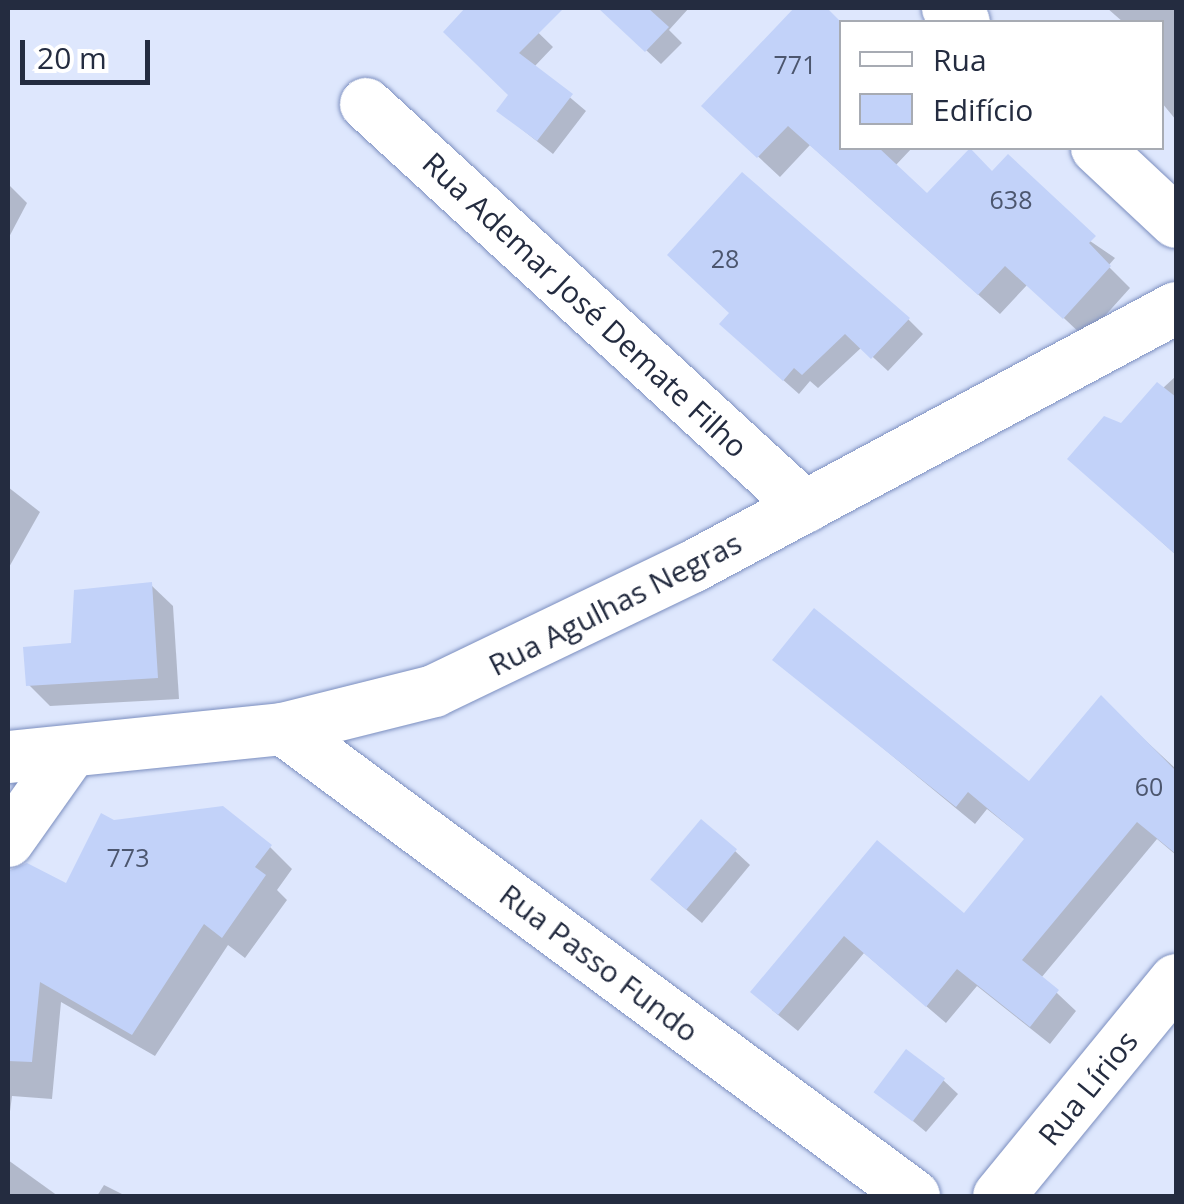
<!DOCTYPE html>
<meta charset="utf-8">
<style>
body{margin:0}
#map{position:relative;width:1184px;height:1204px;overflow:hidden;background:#dee7fd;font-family:"Open Sans",sans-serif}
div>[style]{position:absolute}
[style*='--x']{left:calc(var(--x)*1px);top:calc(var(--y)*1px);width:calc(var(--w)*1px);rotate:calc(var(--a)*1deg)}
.shadow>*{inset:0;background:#0003}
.building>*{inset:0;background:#c2d2f9;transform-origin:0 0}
.roads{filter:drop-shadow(0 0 2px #7b8ebf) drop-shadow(0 0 2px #7b8ebf)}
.minor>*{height:52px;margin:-26px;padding:0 26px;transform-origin:26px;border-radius:26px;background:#fff}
span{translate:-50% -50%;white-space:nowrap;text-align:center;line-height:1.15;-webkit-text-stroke:10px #fff;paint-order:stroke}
.number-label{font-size:25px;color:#4c566e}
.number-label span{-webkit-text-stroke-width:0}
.street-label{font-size:30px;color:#242c40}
.frame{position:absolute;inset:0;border:10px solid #242c40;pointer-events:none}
.legend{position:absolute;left:839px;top:20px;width:325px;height:130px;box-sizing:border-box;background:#fff;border:2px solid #a7abb3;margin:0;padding:12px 18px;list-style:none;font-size:30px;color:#242c40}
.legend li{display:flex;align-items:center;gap:20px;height:50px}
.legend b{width:50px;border:2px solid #a7abb3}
.scale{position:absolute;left:20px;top:40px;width:130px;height:45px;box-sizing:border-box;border:5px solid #242c40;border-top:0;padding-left:12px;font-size:30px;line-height:35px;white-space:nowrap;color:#242c40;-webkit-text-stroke:8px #fff;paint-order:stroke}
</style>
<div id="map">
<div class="shadow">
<div style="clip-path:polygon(469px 8px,513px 8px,553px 47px,534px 67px,586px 111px,553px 154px,499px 111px,511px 95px,446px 32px)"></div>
<div style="clip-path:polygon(601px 8px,689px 8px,669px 30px,682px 43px,661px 64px)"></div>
<div style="clip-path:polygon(798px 8px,824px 8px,842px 25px,842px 148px,912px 148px,895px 166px,927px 196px,992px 174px,1115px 258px,1108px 266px,1130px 288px,1085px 338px,1028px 284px,1000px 314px,810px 145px,780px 177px,704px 106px)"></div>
<div style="clip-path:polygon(1107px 8px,1176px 8px,1176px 120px,1162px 103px,1162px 22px,1123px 22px)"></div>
<div style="clip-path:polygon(8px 184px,27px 203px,8px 239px)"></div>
<div style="clip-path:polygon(732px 313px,908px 319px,923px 334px,888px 371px,862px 347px,818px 388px,810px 381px,799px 394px,737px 339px)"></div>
<div style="clip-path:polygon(1176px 376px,1176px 555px,1088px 475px,1122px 426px)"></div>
<div style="clip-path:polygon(8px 487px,40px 512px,8px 569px)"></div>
<div style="clip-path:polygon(151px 585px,173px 606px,179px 699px,50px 706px,28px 684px)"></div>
<div style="clip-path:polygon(776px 660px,1029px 784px,1101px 699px,1176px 769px,1176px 855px,1157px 839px,1041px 978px,1076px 1011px,1050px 1044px,977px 986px,946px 1023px,864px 953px,798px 1031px,772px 1010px,877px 843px,964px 916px,1026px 840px,987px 809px,975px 824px)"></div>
<div style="clip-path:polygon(114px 823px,270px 847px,292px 869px,277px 890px,287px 900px,245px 958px,228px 945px,155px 1056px,61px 1002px,52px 1099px,12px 1096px,8px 1127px,8px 871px,27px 866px,67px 886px)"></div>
<div style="clip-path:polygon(735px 851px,750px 865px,702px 923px,668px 894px)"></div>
<div style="clip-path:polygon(943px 1080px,958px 1094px,926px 1132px,877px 1091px)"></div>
<div style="clip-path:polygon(8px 1160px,58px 1196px,8px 1196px)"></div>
<div style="clip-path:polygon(104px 1185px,126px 1196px,97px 1196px)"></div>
</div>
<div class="building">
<div style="clip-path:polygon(465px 8px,564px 8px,519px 53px,573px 94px,537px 141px,496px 111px,508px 95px,443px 32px)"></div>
<div style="clip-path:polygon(598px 8px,648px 8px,669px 27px,645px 52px)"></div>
<div style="clip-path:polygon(794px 8px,827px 8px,842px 23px,842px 148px,879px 148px,927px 193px,970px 148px,992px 171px,1008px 154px,1096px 236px,1089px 243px,1111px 266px,1063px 319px,1005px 266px,978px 295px,788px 126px,757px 158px,701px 106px)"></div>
<div style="clip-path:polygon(742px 172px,910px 318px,871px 359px,845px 334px,802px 375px,794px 368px,783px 381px,719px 324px,729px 313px,667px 255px)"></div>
<div style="clip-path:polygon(1157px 382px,1176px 397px,1176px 555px,1067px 459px,1104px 416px,1121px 423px)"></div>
<div style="clip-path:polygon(152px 582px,158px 678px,26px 686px,23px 647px,71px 643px,74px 590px)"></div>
<div style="clip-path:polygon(814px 608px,1029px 781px,1101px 695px,1176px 771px,1176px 854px,1137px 822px,1022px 960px,1059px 990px,1030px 1027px,957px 969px,926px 1007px,844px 936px,778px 1015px,750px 992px,877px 840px,964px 913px,1024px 839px,968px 792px,956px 807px,772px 660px)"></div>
<div style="clip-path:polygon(223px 806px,272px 845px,255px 867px,266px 875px,222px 938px,204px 924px,132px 1035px,40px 982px,32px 1062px,8px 1061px,8px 871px,27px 863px,66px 883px,101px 813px,114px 820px)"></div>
<div style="left:701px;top:819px;width:47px;height:79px;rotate:40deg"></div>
<div style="left:906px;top:1049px;width:49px;height:54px;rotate:37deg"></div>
</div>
<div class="roads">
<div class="minor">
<div style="--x:948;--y:8;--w:21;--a:41"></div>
<div style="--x:366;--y:104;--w:596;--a:42.55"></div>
<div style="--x:1097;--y:148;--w:108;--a:43.1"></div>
<div style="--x:283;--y:729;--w:785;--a:36.5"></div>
<div style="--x:8;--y:757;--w:276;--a:-5.8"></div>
<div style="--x:283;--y:729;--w:156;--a:-14.1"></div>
<div style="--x:434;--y:691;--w:286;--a:-25.7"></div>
<div style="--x:692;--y:567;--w:549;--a:-28.15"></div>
<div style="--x:8;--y:841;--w:105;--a:-54.7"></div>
<div style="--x:999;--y:1196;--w:279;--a:-50.7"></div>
</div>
</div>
<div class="number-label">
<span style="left:795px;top:64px">771</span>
<span style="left:1011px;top:199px">638</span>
<span style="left:725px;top:258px">28</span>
<span style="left:1149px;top:786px">60</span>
<span style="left:128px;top:857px">773</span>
</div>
<div class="street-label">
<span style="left:585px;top:305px;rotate:43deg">Rua Ademar José Demate Filho</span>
<span style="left:615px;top:604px;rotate:-27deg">Rua Agulhas Negras</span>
<span style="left:599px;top:963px;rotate:37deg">Rua Passo Fundo</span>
<span style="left:1088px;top:1088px;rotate:-51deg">Rua Lírios</span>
</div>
<div class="frame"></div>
<ul class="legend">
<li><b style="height:12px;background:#fff"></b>Rua</li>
<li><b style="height:28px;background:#c2d2f9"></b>Edifício</li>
</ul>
<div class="scale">20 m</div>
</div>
